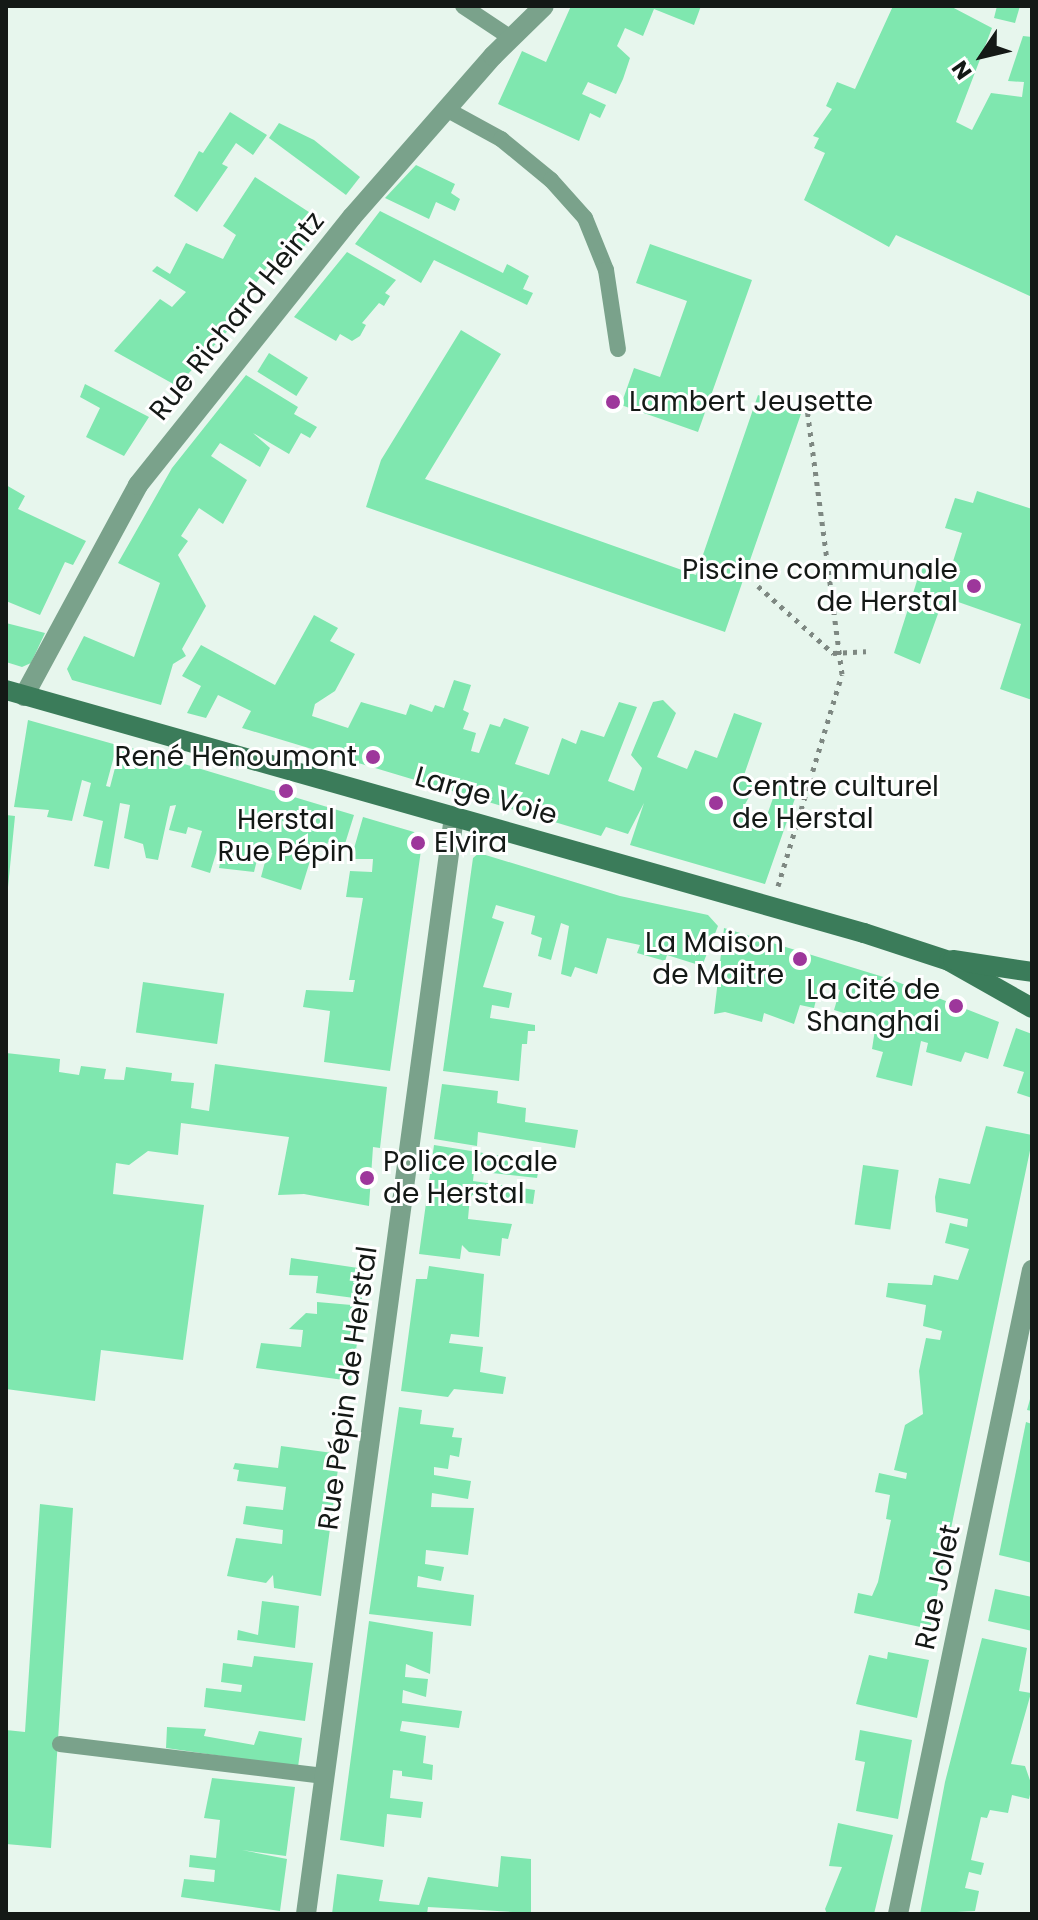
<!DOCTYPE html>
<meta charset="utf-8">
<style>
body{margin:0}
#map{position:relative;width:1038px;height:1920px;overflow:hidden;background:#e7f6ed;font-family:Poppins,sans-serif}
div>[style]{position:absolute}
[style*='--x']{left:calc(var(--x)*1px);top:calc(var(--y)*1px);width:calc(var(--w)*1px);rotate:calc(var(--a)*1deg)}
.building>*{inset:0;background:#7fe7af;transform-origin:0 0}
.path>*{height:5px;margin-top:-2.5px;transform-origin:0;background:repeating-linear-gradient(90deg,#7e8882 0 4px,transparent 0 10px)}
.lane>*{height:16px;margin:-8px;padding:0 8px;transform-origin:8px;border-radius:8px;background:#7aa28b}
.street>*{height:20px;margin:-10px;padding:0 10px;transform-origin:10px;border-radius:10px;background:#7aa28b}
.secondary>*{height:20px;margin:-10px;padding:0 10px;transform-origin:10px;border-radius:10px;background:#3b7c5a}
.dots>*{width:22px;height:22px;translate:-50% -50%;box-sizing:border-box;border:4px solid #fff;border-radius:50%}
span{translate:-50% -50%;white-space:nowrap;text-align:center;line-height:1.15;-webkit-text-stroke:6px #fff;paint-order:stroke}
.street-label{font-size:28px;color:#141916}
.poi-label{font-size:28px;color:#141916}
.left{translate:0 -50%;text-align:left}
.right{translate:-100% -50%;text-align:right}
.frame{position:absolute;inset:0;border:8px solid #141916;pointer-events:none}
.north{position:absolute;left:942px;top:16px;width:80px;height:80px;-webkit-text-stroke:6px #fff;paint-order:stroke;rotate:235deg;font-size:22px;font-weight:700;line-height:32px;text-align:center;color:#141916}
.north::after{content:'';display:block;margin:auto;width:28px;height:36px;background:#141916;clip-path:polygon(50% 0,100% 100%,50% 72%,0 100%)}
</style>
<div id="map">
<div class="building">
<div style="clip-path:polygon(571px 6px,701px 6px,694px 25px,654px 9px,643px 36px,625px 28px,617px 46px,630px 58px,623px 79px,616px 94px,588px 82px,582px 94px,606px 105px,600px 118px,590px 113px,579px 141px,498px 104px,522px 51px,546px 62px)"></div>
<div style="clip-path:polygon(893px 6px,950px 6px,992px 28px,956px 122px,972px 130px,991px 93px,1022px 97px,1024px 82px,1008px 81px,1023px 36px,1032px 37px,1032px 297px,896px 235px,889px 247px,804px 200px,825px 153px,814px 148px,819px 138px,813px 136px,832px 109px,826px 106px,837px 82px,855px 89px)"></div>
<div style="clip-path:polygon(997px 6px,1020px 6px,1015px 23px,994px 18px)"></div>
<div style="clip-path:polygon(230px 112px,267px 135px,253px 155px,236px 143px,222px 164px,228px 167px,197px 212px,174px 196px,199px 151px,203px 153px)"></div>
<div style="clip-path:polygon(279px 123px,314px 140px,360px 177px,346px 195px,269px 138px)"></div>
<div style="clip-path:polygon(416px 165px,455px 184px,451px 193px,460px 199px,455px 211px,436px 202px,429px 219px,385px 198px)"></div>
<div style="clip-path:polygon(255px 177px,312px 214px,304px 223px,316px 231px,303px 248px,296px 243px,273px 270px,267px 267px,230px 322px,234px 324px,177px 386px,114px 351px,160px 299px,172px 307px,186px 292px,152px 271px,157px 266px,170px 274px,186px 243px,223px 259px,236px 235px,223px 226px)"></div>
<div style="clip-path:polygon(380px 211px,503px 273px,507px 264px,529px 276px,523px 289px,533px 293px,527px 305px,434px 260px,421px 283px,355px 244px)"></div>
<div style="clip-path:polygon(650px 244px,752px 280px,698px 432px,621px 405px,634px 368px,660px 377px,687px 301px,636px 283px)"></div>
<div style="clip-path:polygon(347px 252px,396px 280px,385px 293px,390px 296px,384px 306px,379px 303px,362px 323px,366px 325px,360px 336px,352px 341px,340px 334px,336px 341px,294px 317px)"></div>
<div style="clip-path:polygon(461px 330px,501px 354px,425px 479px,696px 575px,758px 395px,802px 411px,725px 632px,366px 507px,381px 460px)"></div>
<div style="left:269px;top:353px;width:46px;height:22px;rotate:32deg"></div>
<div style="clip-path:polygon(246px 375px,298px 407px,294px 414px,317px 427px,310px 438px,301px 433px,289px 454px,253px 433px,270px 448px,260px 467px,220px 443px,211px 456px,247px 480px,223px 524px,199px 508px,181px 536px,188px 541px,178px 555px,206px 606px,182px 649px,186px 656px,173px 664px,161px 705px,72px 680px,67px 669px,84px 636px,134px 657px,160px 583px,118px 563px,172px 468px)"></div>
<div style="clip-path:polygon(85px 384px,149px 417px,124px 456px,86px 437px,100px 408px,80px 397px)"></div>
<div style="clip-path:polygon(6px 485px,25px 496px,18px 509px,86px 541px,73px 565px,65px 562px,40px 615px,6px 601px)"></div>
<div style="clip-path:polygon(977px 491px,1032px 509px,1032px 700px,1000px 689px,1021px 624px,944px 597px,920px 664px,894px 653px,922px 565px,949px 574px,962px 533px,945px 528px,955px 498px,973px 503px)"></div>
<div style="clip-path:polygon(314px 615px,338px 628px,330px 641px,355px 654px,335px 691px,315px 704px,312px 716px,348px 728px,361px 702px,406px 715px,410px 704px,432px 712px,435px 705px,444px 708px,454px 680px,471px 685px,463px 710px,469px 713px,463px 729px,476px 733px,471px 751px,479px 753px,490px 724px,500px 727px,504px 718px,529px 727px,515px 764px,549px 775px,562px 738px,576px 744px,581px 730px,604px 737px,619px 702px,637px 707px,608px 781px,634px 791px,642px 768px,631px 755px,653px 702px,663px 700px,676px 713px,657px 757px,687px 769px,695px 750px,717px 758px,734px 713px,762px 723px,743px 778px,757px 783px,740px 813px,765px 821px,779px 781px,799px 787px,765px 884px,630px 845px,644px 803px,628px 834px,606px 827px,601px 836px,242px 728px,251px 711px,218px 695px,206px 718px,187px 713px,201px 686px,182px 676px,201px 645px,275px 685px)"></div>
<div style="clip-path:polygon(6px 623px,45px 633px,31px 663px,22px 667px,6px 662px)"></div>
<div style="clip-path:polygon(28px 720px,117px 745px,106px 786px,110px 787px,121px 745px,354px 815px,344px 847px,328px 842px,325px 851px,314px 848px,301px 890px,261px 877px,266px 858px,258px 856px,254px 872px,219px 868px,223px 849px,218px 847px,210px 873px,191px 867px,202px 831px,188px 827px,186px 834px,169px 830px,176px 805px,170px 806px,158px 860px,146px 858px,143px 844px,124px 838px,130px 805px,120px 803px,109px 869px,94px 866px,103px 821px,83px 816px,91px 783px,82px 780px,72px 821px,47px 817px,49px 810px,14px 807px)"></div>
<div style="clip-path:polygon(6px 815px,15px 816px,8px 887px,6px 887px)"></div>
<div style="clip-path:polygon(363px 817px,414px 832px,422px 843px,390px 1071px,324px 1062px,330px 1011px,303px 1007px,306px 990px,353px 992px,355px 980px,349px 980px,363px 898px,346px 897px,350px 871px,372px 872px,373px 859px,351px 859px)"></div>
<div style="clip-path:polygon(479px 853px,620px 896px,708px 915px,718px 926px,702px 966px,667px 955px,665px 961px,637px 953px,640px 945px,607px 938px,597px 974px,575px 967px,571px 977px,561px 974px,569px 926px,561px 923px,551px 960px,538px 956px,542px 938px,531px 934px,535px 916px,496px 905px,492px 918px,504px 922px,483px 987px,512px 993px,509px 1008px,492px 1005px,490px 1018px,535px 1025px,535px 1031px,528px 1031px,527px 1044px,522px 1044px,519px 1081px,443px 1071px,473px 858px)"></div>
<div style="clip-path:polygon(724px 928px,890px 979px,999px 1022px,988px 1059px,965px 1052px,961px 1062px,926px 1052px,928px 1043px,921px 1041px,912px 1086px,876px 1077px,883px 1052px,872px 1049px,876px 1023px,834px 1010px,840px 990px,820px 984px,814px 1008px,800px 1005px,794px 1024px,764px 1013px,762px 1022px,725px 1012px,714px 1014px)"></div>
<div style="left:143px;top:982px;width:82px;height:51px;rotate:8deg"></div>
<div style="clip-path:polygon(1016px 1028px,1032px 1034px,1032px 1098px,1017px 1093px,1024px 1072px,1003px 1066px)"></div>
<div style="clip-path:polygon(6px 1053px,60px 1059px,59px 1072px,79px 1075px,81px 1066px,106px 1069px,104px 1079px,124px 1080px,126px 1067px,172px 1073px,171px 1081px,194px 1083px,191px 1108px,209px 1111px,215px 1064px,387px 1087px,380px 1148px,373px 1147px,369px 1206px,304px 1194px,278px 1195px,289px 1137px,181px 1123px,178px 1155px,148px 1151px,129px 1165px,116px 1163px,113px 1194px,204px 1205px,183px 1360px,101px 1350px,95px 1401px,6px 1389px)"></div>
<div style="clip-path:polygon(442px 1084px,498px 1091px,497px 1103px,526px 1108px,525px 1122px,578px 1130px,575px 1148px,478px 1132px,477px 1146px,434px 1139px)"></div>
<div style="clip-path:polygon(986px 1126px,1032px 1135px,1032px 1141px,930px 1629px,854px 1613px,858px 1593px,872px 1596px,878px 1582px,891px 1520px,886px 1519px,890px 1495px,875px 1492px,879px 1473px,906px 1479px,907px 1473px,894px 1470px,905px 1425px,923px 1414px,919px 1371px,926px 1338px,940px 1340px,942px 1331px,923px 1326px,926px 1305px,886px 1297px,888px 1283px,932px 1285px,934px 1275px,958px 1280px,969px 1249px,945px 1243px,950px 1223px,967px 1227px,968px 1219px,936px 1212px,935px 1197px,939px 1178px,970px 1184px)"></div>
<div style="clip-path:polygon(434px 1145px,540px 1162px,537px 1178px,474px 1171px,473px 1181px,535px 1190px,533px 1204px,470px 1196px,468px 1219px,512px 1224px,508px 1239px,502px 1238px,500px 1256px,469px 1252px,462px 1245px,460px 1259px,419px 1254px)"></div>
<div style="left:863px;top:1165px;width:36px;height:60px;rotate:8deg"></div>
<div style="clip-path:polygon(291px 1258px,365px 1269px,362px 1299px,316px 1293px,318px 1276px,289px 1275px)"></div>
<div style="clip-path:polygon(429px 1266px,484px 1274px,479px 1337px,451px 1334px,449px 1343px,483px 1347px,480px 1372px,506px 1377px,503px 1394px,454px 1389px,448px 1397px,401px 1391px,416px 1279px,427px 1279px)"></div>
<div style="clip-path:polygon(317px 1302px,363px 1306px,351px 1381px,256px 1368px,261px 1343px,301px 1347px,303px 1330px,289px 1329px,306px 1313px,317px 1314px)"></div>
<div style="clip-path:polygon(1032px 1392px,1032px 1411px,1027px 1410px)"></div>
<div style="clip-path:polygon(399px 1407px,422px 1410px,420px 1424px,454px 1428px,452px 1437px,462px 1438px,459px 1457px,450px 1455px,448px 1469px,434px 1467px,434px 1475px,471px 1481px,468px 1499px,432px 1493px,431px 1507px,474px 1508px,468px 1555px,426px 1550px,425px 1564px,444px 1567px,441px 1581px,418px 1576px,417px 1587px,474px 1595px,471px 1626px,369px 1614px)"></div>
<div style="clip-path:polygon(1026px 1422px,1032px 1424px,1032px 1563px,999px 1555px)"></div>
<div style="clip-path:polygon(281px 1446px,340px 1454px,321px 1596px,274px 1588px,273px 1575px,266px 1583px,227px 1576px,236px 1538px,282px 1544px,283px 1530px,243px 1524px,246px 1506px,283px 1510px,286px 1487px,237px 1481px,239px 1470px,233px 1469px,235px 1463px,278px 1468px)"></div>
<div style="clip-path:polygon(40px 1504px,73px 1508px,51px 1848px,6px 1844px,6px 1730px,25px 1732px)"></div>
<div style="clip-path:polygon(995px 1589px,1032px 1597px,1032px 1631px,988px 1621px)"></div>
<div style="clip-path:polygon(262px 1601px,299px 1606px,295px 1648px,237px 1640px,238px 1630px,258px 1635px)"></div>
<div style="clip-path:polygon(369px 1621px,433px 1632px,430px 1674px,406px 1664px,405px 1677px,428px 1679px,426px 1697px,403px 1690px,402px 1703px,462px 1711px,459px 1728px,402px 1721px,400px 1731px,426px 1736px,423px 1763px,433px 1765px,432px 1780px,402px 1776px,402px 1771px,393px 1770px,390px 1798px,423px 1802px,421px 1818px,387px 1814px,384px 1847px,340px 1840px)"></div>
<div style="clip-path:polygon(982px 1638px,1027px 1648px,1019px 1691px,1031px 1693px,1011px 1764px,1025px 1766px,1032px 1786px,1029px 1799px,1012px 1795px,1008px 1813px,990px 1810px,987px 1818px,981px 1817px,971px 1860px,984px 1863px,981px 1875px,969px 1872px,965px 1888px,979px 1891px,975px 1911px,920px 1914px,945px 1782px)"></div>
<div style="clip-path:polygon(888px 1652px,929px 1660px,917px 1718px,856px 1704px,869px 1655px,887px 1659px)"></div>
<div style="clip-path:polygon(254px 1656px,313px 1663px,305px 1721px,204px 1707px,206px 1688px,241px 1692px,242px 1685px,221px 1682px,223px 1663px,252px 1667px)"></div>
<div style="clip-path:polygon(167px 1727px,206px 1729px,204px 1736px,254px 1745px,259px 1731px,302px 1738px,298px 1767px,166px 1748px)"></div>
<div style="clip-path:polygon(860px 1730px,912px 1740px,898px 1819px,856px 1811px,865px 1762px,855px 1760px)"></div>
<div style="clip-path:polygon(212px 1778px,295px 1787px,286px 1856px,242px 1850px,287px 1859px,280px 1911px,181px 1897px,184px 1879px,214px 1882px,215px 1870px,189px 1867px,190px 1855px,216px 1858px,220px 1820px,204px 1818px)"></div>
<div style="clip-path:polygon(838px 1823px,893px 1835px,874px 1914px,827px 1914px,825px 1909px,842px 1867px,829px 1866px)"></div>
<div style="clip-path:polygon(501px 1856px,531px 1859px,531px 1913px,428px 1907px,427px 1914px,332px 1914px,337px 1874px,383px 1880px,379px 1901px,419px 1905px,428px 1877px,498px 1887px)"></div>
</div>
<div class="path">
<div style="--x:758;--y:586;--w:101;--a:41.8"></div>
<div style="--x:833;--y:653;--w:33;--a:-3"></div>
<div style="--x:778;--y:886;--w:221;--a:-73.2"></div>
<div style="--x:842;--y:674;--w:275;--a:-97.5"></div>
<div style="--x:806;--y:401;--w:8;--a:-166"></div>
</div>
<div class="lane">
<div style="--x:463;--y:6;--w:58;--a:33.7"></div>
<div style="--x:446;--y:109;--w:63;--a:28.6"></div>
<div style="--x:501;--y:139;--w:65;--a:39.4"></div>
<div style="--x:551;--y:180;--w:51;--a:48.2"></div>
<div style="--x:585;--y:218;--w:56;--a:68"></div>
<div style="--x:606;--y:270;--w:80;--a:81.4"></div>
<div style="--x:60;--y:1744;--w:266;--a:6.9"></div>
</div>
<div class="street">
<div style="--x:24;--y:696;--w:240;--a:-61.6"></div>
<div style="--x:138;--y:485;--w:343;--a:-51.4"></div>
<div style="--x:352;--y:217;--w:214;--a:-48.8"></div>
<div style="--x:493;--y:56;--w:71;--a:-44.4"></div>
<div style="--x:306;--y:1914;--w:1107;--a:-82.32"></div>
<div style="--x:898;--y:1914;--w:658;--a:-78.25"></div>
</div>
<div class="secondary">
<div style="--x:6;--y:690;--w:892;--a:15.81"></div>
<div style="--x:864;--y:933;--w:89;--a:18.2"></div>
<div style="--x:949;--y:961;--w:95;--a:29.5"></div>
<div style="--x:953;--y:960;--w:80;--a:8.6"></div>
</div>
<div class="dots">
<div style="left:613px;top:402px;background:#9d379b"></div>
<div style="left:974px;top:586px;background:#9d379b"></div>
<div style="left:373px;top:757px;background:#9d379b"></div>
<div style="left:286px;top:791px;background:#9d379b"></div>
<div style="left:716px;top:803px;background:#9d379b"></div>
<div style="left:418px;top:843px;background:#9d379b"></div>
<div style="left:800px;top:959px;background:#9d379b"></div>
<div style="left:956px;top:1006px;background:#9d379b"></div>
<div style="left:367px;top:1178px;background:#9d379b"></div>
</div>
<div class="street-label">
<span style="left:237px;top:316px;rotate:-51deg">Rue Richard Heintz</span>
<span style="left:486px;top:796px;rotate:16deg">Large Voie</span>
<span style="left:348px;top:1388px;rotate:-82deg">Rue Pépin de Herstal</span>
<span style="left:938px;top:1587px;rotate:-78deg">Rue Jolet</span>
</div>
<div class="poi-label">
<span class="left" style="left:629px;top:402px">Lambert Jeusette</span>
<span class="right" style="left:958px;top:586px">Piscine communale<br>de Herstal</span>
<span class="right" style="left:357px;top:757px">René Henoumont</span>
<span class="left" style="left:732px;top:803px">Centre culturel<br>de Herstal</span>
<span style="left:286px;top:836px">Herstal<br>Rue Pépin</span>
<span class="left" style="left:434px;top:843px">Elvira</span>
<span class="right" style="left:784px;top:959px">La Maison<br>de Maitre</span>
<span class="right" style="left:940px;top:1006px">La cité de<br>Shanghai</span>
<span class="left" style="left:383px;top:1178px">Police locale<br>de Herstal</span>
</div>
<div class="frame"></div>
<div class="north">N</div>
</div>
